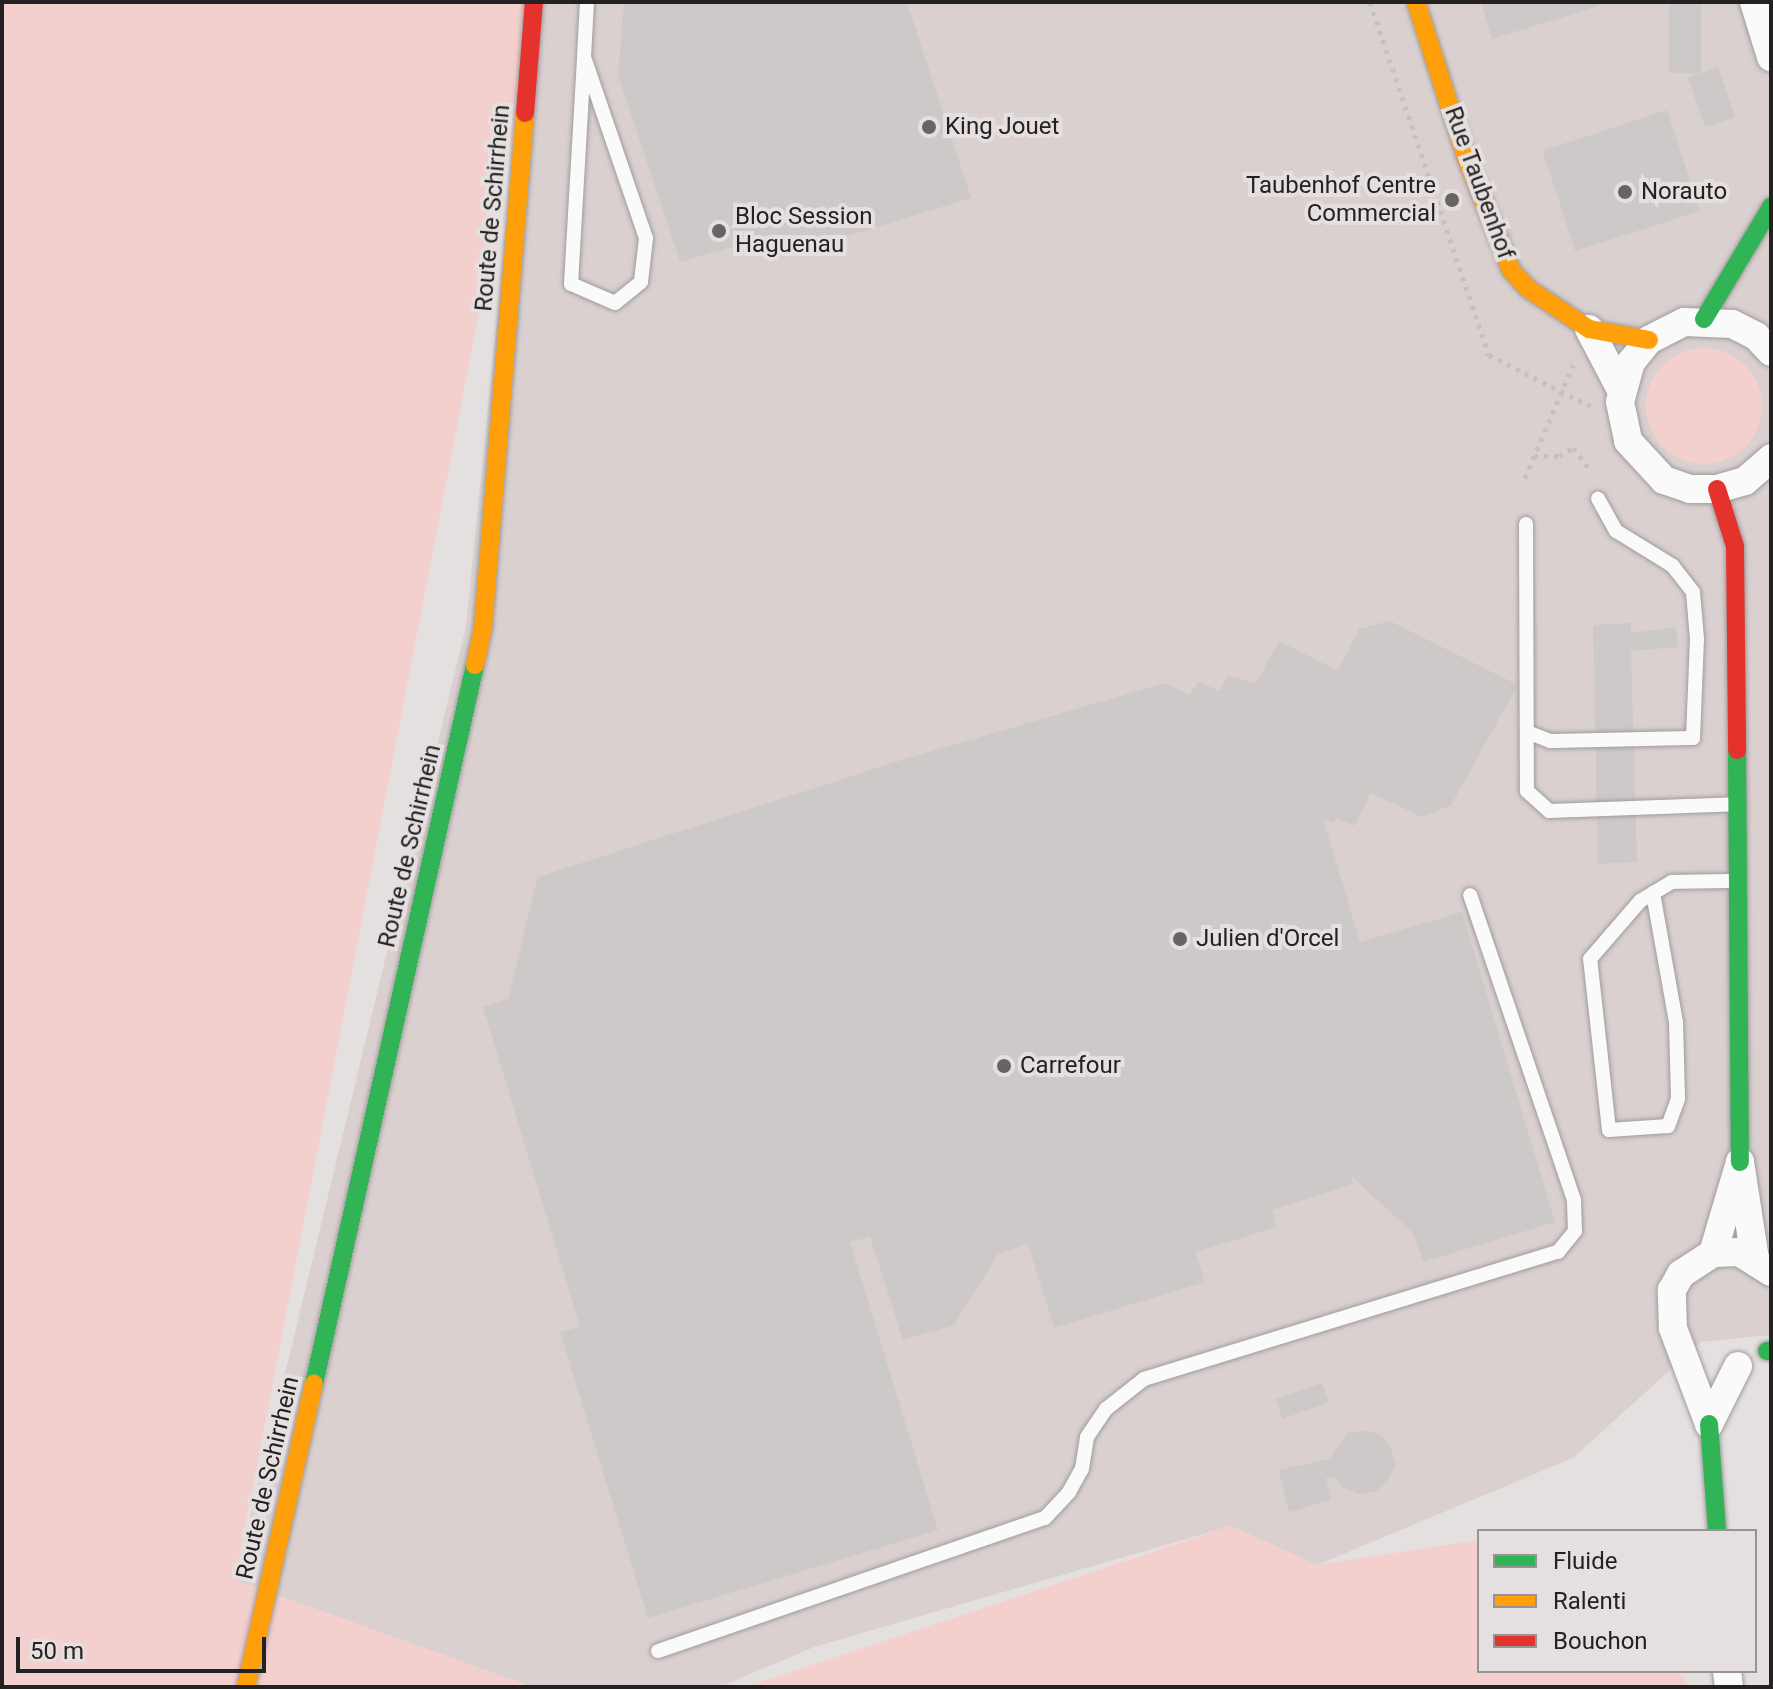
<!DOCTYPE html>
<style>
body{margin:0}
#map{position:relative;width:1773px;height:1689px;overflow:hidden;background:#e5e0e0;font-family:Roboto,sans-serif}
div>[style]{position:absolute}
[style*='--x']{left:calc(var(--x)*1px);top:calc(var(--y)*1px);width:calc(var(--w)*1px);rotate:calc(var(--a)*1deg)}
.built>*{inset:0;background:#dad0d0}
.green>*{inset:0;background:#f3cfce}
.round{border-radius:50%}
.building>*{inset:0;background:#cdc9c9;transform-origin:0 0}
.path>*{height:5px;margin-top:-2.5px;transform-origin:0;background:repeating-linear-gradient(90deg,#c3c2c2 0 4px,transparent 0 10px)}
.roads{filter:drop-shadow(0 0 2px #a09c9c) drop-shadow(0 0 2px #a09c9c)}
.lane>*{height:14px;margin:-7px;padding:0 7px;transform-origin:7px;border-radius:7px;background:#fbfafa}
.street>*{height:28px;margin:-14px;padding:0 14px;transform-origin:14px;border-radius:14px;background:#fbfafa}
.fast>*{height:18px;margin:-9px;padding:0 9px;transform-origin:9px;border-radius:9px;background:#30b455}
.slow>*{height:18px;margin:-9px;padding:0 9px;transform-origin:9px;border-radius:9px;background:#ff9f0a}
.jam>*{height:18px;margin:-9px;padding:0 9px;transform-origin:9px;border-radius:9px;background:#e5322d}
.dots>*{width:22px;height:22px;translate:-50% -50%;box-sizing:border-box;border:4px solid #e6dfdf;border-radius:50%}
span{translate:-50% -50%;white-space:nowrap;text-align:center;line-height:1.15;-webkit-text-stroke:8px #e6dfdf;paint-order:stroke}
.poi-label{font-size:24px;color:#232121}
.left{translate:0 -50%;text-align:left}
.right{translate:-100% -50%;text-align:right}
.street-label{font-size:24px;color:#232121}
.frame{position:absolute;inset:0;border:4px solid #232121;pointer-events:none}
.legend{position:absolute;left:1477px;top:1529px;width:280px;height:144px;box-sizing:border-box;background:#e6dfdf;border:2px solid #989393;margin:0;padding:10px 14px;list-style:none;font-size:24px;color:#232121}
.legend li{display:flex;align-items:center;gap:16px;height:40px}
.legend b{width:40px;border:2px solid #989393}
.scale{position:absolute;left:16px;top:1637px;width:250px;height:36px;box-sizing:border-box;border:4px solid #232121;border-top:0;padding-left:10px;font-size:24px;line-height:28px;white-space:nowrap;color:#232121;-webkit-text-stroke:6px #e6dfdf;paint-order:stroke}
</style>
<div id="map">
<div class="built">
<div style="clip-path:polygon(529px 2px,1771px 2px,1771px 1335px,1701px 1342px,1573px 1458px,1317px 1565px,1231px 1526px,814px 1647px,720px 1687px,532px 1687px,235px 1580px,466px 626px)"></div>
</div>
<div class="green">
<div style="clip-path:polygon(2px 2px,529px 2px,518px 109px,235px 1580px,532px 1687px,2px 1687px)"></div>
<div class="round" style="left:1646px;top:348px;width:116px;height:116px"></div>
<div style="clip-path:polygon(1231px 1526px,1317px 1565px,1479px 1540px,1479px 1671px,1678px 1671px,1690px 1687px,745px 1687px)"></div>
</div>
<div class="building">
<div style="clip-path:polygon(624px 2px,907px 2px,971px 198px,769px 260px,762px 238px,680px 262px,618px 75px)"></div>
<div style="clip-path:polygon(1481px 2px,1609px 2px,1609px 3px,1492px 39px)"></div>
<div style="left:1669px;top:2px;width:32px;height:71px"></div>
<div style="left:1718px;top:67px;width:53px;height:32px;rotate:71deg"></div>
<div style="left:1667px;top:110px;width:106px;height:131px;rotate:72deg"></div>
<div style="clip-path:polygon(1390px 621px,1518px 685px,1451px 805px,1422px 817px,1371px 793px,1354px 826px,1336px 817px,1334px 822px,1324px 821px,1360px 942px,1462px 912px,1555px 1222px,1423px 1262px,1413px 1233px,1350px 1175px,1353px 1184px,1272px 1210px,1277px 1227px,1196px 1252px,1205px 1282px,1054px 1328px,1028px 1244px,998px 1254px,954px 1325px,903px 1340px,870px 1237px,850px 1242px,938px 1530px,648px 1618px,560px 1332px,580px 1327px,483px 1007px,508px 999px,538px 877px,908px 758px,1165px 683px,1189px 695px,1198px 682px,1220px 691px,1227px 676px,1256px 683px,1279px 641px,1338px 671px,1359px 629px)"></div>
<div style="clip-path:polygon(1631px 623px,1631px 633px,1676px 627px,1678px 647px,1631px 651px,1637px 862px,1598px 864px,1593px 625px)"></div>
<div style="left:1322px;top:1383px;width:21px;height:49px;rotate:71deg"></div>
<div style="clip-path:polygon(1366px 1431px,1380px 1434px,1391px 1448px,1396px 1464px,1388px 1480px,1376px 1491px,1359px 1494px,1341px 1487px,1334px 1476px,1326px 1478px,1331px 1500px,1289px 1512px,1279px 1470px,1329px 1459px,1348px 1432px)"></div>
</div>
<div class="path">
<div style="--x:1370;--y:2;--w:373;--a:71.4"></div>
<div style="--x:1489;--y:355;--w:115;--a:26.8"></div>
<div style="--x:1534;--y:456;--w:25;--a:0"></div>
<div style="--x:1559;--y:456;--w:16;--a:-30"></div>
<div style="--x:1573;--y:448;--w:28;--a:52"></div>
<div style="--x:1525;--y:478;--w:123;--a:-67"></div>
</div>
<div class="roads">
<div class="lane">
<div style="--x:584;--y:57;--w:191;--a:71.1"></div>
<div style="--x:646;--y:238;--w:44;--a:96.5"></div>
<div style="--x:641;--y:282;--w:33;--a:141"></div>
<div style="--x:615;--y:303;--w:48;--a:-156.6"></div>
<div style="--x:571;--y:284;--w:227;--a:-86.7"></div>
<div style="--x:584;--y:57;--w:55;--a:-86.9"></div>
<div style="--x:1526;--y:524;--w:267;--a:89.8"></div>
<div style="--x:1527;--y:791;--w:30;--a:42"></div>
<div style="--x:1549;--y:811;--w:187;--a:-2.1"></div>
<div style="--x:1527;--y:732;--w:25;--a:21"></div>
<div style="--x:1550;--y:741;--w:143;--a:-1.2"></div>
<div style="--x:1693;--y:738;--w:99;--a:-87.7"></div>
<div style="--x:1697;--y:639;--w:47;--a:-94.9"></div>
<div style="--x:1693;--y:592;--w:33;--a:-128"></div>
<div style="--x:1673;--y:566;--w:67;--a:-148.4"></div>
<div style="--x:1616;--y:531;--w:37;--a:-119"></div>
<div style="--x:1653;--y:893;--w:131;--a:79.9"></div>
<div style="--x:1676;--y:1022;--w:77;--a:88.5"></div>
<div style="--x:1678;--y:1099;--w:29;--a:110"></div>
<div style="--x:1668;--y:1126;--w:59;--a:176.1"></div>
<div style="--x:1609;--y:1130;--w:172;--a:-96.3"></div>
<div style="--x:1590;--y:959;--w:77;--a:-49.2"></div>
<div style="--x:1640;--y:901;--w:37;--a:-31"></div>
<div style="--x:1672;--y:882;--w:65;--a:-0.9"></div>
<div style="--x:658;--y:1651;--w:409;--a:-19"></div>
<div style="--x:1045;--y:1518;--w:35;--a:-47"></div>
<div style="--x:1069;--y:1492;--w:26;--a:-61"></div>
<div style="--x:1082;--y:1469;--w:32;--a:-81"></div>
<div style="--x:1087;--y:1437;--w:34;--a:-56"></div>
<div style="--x:1106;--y:1409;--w:48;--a:-38.3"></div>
<div style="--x:1144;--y:1379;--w:433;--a:-17.1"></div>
<div style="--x:1558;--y:1252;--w:27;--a:-51"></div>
<div style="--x:1575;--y:1231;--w:31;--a:-92"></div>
<div style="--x:1574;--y:1200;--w:322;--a:-108.8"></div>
</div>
<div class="street">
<div style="--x:1754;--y:2;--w:58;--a:72.8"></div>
<div style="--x:1589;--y:329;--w:69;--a:62.3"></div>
<div style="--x:1771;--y:352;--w:22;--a:-133"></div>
<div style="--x:1756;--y:336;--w:27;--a:-153"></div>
<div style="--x:1732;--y:324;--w:48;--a:-177.6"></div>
<div style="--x:1684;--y:322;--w:39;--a:153"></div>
<div style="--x:1649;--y:340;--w:28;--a:129"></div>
<div style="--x:1631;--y:362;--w:41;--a:105.4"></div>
<div style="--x:1620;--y:402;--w:40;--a:78"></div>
<div style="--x:1628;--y:441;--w:53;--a:47.3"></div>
<div style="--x:1664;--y:480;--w:28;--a:19"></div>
<div style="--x:1690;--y:489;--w:27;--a:0"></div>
<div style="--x:1717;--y:489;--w:29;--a:-16"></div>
<div style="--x:1745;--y:481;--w:35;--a:-41"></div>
<div style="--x:1713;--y:1253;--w:95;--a:-73.5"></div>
<div style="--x:1740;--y:1162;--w:98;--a:81.2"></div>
<div style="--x:1738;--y:1366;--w:65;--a:116.6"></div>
<div style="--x:1709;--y:1424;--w:103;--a:-110.6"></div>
<div style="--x:1673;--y:1328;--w:38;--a:-92"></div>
<div style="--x:1672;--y:1290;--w:18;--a:-61"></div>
<div style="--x:1681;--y:1274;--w:38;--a:-33"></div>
<div style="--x:1713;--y:1253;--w:26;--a:-2"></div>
<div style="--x:1739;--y:1252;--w:38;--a:32"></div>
<div style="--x:1727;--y:1671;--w:16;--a:83"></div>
</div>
<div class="fast">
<div style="--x:1704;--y:319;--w:131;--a:-59.1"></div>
<div style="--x:1737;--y:750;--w:412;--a:89.6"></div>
<div style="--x:1767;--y:1351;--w:4;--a:0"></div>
<div style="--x:314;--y:1384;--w:737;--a:-77.38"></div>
<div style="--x:1709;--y:1424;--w:107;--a:85.7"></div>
</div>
<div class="slow">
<div style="--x:1416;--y:2;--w:163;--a:72.1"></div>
<div style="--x:1466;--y:157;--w:122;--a:68.3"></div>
<div style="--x:1511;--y:270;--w:24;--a:48"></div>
<div style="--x:1527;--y:288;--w:74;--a:33.5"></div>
<div style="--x:1589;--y:329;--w:61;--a:10.4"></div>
<div style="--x:475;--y:665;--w:39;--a:-78"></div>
<div style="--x:483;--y:627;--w:516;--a:-85.33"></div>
<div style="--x:246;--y:1687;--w:311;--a:-77.4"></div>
</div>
<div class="jam">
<div style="--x:525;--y:113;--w:111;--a:-85.4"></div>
<div style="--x:1717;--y:489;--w:60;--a:72.5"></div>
<div style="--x:1735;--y:546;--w:204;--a:89.4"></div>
</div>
</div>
<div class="dots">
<div style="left:929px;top:127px;background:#676464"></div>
<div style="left:1625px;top:192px;background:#676464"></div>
<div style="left:1452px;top:200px;background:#676464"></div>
<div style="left:719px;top:231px;background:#676464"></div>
<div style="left:1180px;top:939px;background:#676464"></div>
<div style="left:1004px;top:1066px;background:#676464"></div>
</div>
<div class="poi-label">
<span class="left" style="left:945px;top:127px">King Jouet</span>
<span class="right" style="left:1436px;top:200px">Taubenhof Centre<br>Commercial</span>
<span class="left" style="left:1641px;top:192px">Norauto</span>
<span class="left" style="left:735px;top:231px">Bloc Session<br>Haguenau</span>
<span class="left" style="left:1196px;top:939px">Julien d'Orcel</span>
<span class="left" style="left:1020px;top:1066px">Carrefour</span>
</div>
<div class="street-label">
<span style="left:1479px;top:183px;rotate:70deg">Rue Taubenhof</span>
<span style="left:493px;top:208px;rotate:-85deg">Route de Schirrhein</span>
<span style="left:410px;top:846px;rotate:-77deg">Route de Schirrhein</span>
<span style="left:268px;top:1478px;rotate:-77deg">Route de Schirrhein</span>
</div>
<div class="frame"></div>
<ul class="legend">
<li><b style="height:10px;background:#30b455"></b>Fluide</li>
<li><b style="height:10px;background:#ff9f0a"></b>Ralenti</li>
<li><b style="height:10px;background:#e5322d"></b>Bouchon</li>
</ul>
<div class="scale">50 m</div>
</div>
